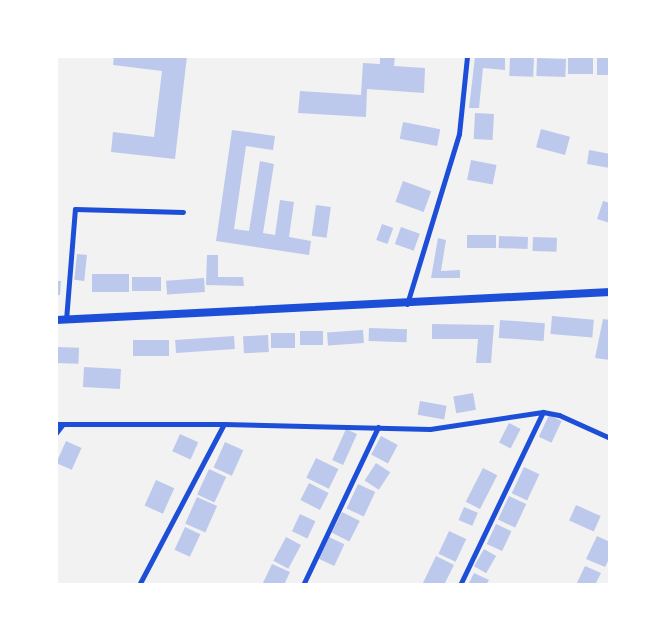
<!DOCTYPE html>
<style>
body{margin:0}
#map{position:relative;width:666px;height:641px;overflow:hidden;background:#f2f2f2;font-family:"Fira Sans",sans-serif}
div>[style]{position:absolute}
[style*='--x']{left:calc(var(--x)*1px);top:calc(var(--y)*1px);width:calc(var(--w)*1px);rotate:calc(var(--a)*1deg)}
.building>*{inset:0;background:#bdc9ec;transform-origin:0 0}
.minor>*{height:5px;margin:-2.5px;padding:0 2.5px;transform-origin:2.5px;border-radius:2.5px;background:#1d4ed8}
.tertiary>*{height:8px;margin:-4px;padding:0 4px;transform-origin:4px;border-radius:4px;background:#1d4ed8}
span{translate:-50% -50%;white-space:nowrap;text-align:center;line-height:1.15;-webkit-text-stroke:4.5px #fff;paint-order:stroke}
.frame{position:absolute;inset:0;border:58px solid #fff;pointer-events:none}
</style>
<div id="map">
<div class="building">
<div style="clip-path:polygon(114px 56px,187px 56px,175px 159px,111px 152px,113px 132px,154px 137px,162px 71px,113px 65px)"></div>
<div style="clip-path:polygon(380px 56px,395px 56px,394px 66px,425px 68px,424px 93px,367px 89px,366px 117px,298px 113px,300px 91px,361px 95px,363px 63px,380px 64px)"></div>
<div style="left:510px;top:56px;width:24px;height:20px;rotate:2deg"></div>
<div style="clip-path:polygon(475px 57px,505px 58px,505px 70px,483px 68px,479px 108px,469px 108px)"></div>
<div style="left:537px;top:58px;width:29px;height:18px;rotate:2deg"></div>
<div style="left:568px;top:58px;width:25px;height:16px"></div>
<div style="left:597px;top:58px;width:13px;height:17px"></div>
<div style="left:475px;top:113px;width:19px;height:26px;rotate:3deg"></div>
<div style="left:403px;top:122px;width:38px;height:17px;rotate:11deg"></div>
<div style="left:541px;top:129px;width:30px;height:19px;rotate:15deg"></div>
<div style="clip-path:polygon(232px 130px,275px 136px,273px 150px,246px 146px,234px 229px,249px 231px,260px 161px,274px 164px,263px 233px,275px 235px,280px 200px,294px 202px,289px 237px,311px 241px,309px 255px,216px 241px)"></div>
<div style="clip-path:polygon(589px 150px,610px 154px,610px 168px,587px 164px)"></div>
<div style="left:471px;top:160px;width:26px;height:20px;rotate:11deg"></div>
<div style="left:403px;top:181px;width:30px;height:22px;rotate:20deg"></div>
<div style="clip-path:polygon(603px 201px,610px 203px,610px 223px,597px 219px)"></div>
<div style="left:316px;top:205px;width:15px;height:31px;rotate:8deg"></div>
<div style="left:382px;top:224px;width:12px;height:17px;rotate:20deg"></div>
<div style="left:401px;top:227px;width:20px;height:18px;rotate:20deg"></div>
<div style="left:467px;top:235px;width:29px;height:13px"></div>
<div style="left:499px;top:236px;width:29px;height:12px;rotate:2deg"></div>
<div style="left:533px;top:237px;width:24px;height:14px;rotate:2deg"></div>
<div style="clip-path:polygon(438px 238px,446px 240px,441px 271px,460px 270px,460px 278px,431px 278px)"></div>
<div style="left:77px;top:254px;width:10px;height:26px;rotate:6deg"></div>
<div style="clip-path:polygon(207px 255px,218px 255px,218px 277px,243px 277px,244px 286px,206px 285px)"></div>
<div style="left:92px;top:274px;width:37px;height:18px"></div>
<div style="left:132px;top:277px;width:29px;height:14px"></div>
<div style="left:204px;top:278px;width:14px;height:38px;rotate:86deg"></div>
<div style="clip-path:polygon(56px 281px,61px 281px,60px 295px,56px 295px)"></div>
<div style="left:552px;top:316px;width:42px;height:18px;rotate:5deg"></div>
<div style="clip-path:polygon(603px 319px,610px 320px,610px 360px,595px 358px)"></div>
<div style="left:500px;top:320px;width:45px;height:18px;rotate:4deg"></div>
<div style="clip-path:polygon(432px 324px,494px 325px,491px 363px,476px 363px,478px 339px,432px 339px)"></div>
<div style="left:369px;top:328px;width:38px;height:13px;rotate:2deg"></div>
<div style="left:363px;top:330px;width:13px;height:36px;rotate:86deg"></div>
<div style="left:323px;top:331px;width:14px;height:23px;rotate:90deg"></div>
<div style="left:271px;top:333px;width:24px;height:15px"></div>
<div style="left:268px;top:335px;width:17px;height:25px;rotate:87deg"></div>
<div style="left:234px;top:336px;width:13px;height:59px;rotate:86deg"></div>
<div style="left:133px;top:340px;width:36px;height:16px"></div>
<div style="left:56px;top:347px;width:23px;height:16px;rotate:2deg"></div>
<div style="left:84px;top:367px;width:37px;height:20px;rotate:3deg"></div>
<div style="left:473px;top:393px;width:17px;height:20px;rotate:80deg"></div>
<div style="left:420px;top:401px;width:27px;height:14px;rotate:10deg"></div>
<div style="left:549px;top:415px;width:14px;height:24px;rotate:25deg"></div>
<div style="left:509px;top:423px;width:13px;height:22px;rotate:27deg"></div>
<div style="left:346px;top:429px;width:12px;height:34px;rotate:24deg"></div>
<div style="left:180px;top:434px;width:20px;height:19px;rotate:24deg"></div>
<div style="left:381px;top:436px;width:19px;height:21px;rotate:28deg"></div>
<div style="left:66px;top:441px;width:17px;height:24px;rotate:24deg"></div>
<div style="left:225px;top:442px;width:20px;height:28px;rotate:24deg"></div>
<div style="left:316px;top:458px;width:25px;height:22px;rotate:26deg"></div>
<div style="left:376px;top:463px;width:17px;height:21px;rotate:33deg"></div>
<div style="left:524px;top:467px;width:17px;height:29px;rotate:25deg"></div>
<div style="left:483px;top:468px;width:16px;height:38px;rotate:27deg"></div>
<div style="left:209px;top:469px;width:19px;height:28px;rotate:25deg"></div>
<div style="left:156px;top:480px;width:20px;height:28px;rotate:24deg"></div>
<div style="left:309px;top:483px;width:22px;height:19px;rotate:27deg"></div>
<div style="left:358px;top:484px;width:19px;height:27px;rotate:25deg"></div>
<div style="left:509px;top:496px;width:19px;height:26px;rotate:25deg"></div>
<div style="left:197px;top:497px;width:22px;height:29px;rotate:24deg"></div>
<div style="left:576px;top:505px;width:27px;height:17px;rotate:24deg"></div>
<div style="left:464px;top:507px;width:15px;height:14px;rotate:23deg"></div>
<div style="left:342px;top:512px;width:20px;height:23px;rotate:27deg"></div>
<div style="left:300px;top:514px;width:17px;height:19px;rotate:25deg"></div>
<div style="left:496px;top:524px;width:17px;height:22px;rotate:25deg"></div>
<div style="left:185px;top:527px;width:17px;height:25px;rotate:25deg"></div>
<div style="left:449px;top:531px;width:19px;height:25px;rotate:25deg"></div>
<div style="clip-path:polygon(597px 536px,610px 542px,610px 557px,605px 567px,586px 559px)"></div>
<div style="left:286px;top:537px;width:17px;height:27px;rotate:28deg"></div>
<div style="left:329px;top:537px;width:17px;height:24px;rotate:25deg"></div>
<div style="left:484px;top:549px;width:14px;height:20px;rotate:30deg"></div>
<div style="clip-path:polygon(436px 556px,454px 565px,444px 585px,422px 585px)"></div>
<div style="clip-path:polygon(272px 564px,290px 572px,284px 585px,262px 585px)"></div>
<div style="clip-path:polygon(585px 566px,601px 573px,595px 585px,576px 585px)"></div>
<div style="clip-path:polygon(474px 573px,489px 580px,486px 585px,468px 585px)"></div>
</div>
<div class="minor">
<div style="--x:407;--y:304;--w:178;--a:-73"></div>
<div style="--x:459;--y:134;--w:78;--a:-84.1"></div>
<div style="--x:66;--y:320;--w:111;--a:-85.4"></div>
<div style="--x:75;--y:209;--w:108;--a:1.6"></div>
<div style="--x:56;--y:424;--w:168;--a:0"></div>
<div style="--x:224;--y:424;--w:206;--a:1.4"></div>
<div style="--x:430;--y:429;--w:114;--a:-8.6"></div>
<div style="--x:543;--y:412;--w:16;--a:11"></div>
<div style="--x:559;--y:415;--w:56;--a:24.3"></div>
<div style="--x:56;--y:433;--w:11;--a:-52"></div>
<div style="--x:139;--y:585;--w:182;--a:-62.2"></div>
<div style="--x:303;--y:585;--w:175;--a:-64.6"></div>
<div style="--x:460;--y:585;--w:192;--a:-64.4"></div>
</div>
<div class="tertiary">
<div style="--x:56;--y:320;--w:555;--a:-2.89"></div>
</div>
<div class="frame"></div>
</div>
